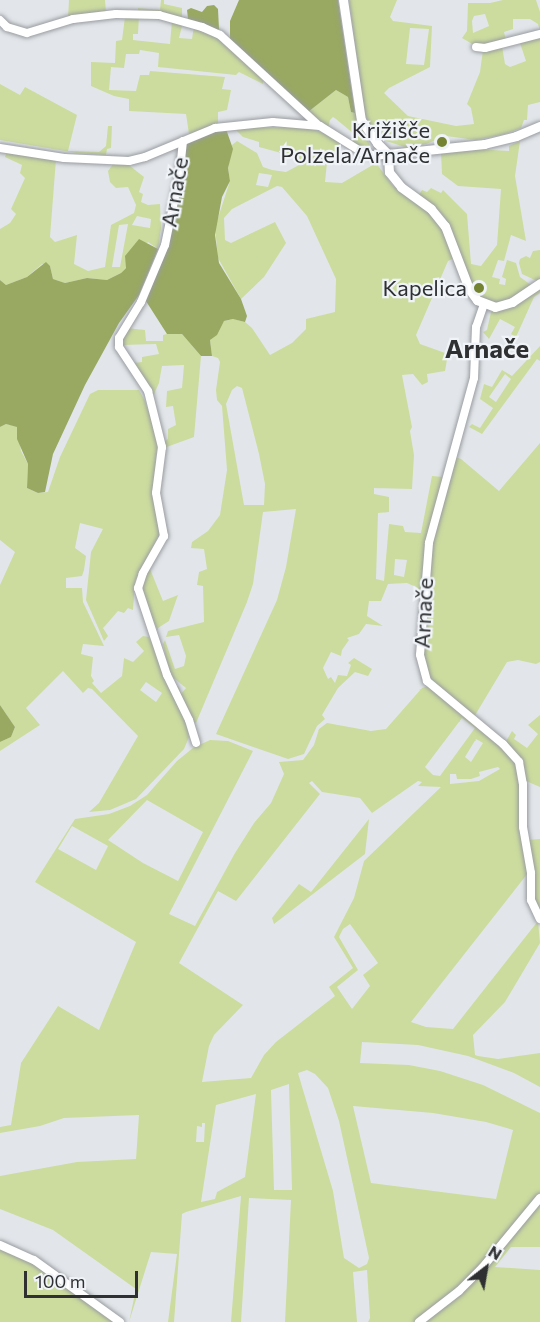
<!DOCTYPE html>
<meta charset="utf-8">
<style>
body{margin:0}
#map{position:relative;width:540px;height:1322px;overflow:hidden;background:#e2e6ea;font-family:Commissioner,sans-serif}
div>[style]{position:absolute}
[style*='--x']{left:calc(var(--x)*1px);top:calc(var(--y)*1px);width:calc(var(--w)*1px);rotate:calc(var(--a)*1deg)}
.green>*{inset:0;background:#ccdc9e}
.forest>*{inset:0;background:#99a962}
.roads{filter:drop-shadow(0 0 2px #999ca0) drop-shadow(0 0 2px #999ca0)}
.minor>*{height:8px;margin:-4px;padding:0 4px;transform-origin:4px;border-radius:4px;background:#fff}
.tertiary>*{height:9px;margin:-4.5px;padding:0 4.5px;transform-origin:4.5px;border-radius:4.5px;background:#fff}
.dots>*{width:16px;height:16px;translate:-50% -50%;box-sizing:border-box;border:3px solid #f0f3f8;border-radius:50%}
span{translate:-50% -50%;white-space:nowrap;text-align:center;line-height:1.15;-webkit-text-stroke:4.5px #f0f3f8;paint-order:stroke}
.poi-label{font-size:22px;color:#2e3031}
.right{translate:-100% -50%;text-align:right}
.street-label{font-size:22px;color:#2e3031}
.quarter-label{font-size:26px;color:#2e3031;font-weight:700}
.north{position:absolute;left:456px;top:1238px;width:60px;height:60px;-webkit-text-stroke:4px #f0f3f8;paint-order:stroke;rotate:31deg;font-size:16px;font-weight:700;line-height:24px;text-align:center;color:#2e3031}
.north::after{content:'';display:block;margin:auto;width:21px;height:27px;background:#2e3031;clip-path:polygon(50% 0,100% 100%,50% 72%,0 100%)}
.scale{position:absolute;left:24px;top:1271px;width:114px;height:27px;box-sizing:border-box;border:3px solid #2e3031;border-top:0;padding-left:8px;font-size:18px;line-height:21px;white-space:nowrap;color:#2e3031;-webkit-text-stroke:4px #f0f3f8;paint-order:stroke}
</style>
<div id="map">
<div class="green">
<div style="clip-path:polygon(69px 0,105px 0,106px 13px,68px 19px)"></div>
<div style="clip-path:polygon(161px 0,164px 0,164px 4px,182px 8px,182px 18px,138px 11px,138px 8px,160px 10px)"></div>
<div style="clip-path:polygon(evenodd,349px 0,397px 0,390px 17px,393px 21px,432px 26px,430px 67px,389px 88px,384px 93px,408px 116px,456px 126px,474px 124px,471px 108px,467px 104px,480px 72px,483px 50px,502px 46px,505px 64px,510px 67px,526px 61px,520px 43px,540px 35px,540px 102px,528px 105px,527px 120px,524px 120px,521px 128px,505px 134px,476px 140px,446px 136px,426px 144px,405px 147px,386px 141px,371px 126px,364px 113px,349px 0,410px 28px,429px 29px,424px 65px,406px 64px,410px 28px)"></div>
<div style="clip-path:polygon(evenodd,503px 0,536px 0,540px 12px,540px 31px,538px 24px,530px 19px,513px 19px,513px 29px,504px 32px,506px 40px,474px 45px,462px 38px,467px 31px,468px 3px,490px 3px,503px 0,485px 14px,489px 26px,473px 33px,472px 21px,474px 16px,485px 14px)"></div>
<div style="clip-path:polygon(139px 16px,138px 34px,133px 34px,133px 40px,170px 44px,172px 20px,183px 22px,179px 38px,192px 39px,194px 26px,217px 38px,247px 63px,263px 81px,263px 84px,239px 72px,236px 75px,158px 67px,159px 53px,140px 50px,139px 54px,126px 54px,124px 68px,111px 67px,109px 90px,136px 91px,140px 75px,149px 75px,150px 71px,225px 77px,222px 89px,231px 90px,227px 110px,218px 112px,218px 125px,189px 134px,186px 114px,129px 111px,129px 99px,114px 96px,91px 86px,91px 62px,115px 63px,116px 41px,122px 40px,125px 17px)"></div>
<div style="clip-path:polygon(0 84px,20px 95px,25px 87px,77px 115px,68px 151px,99px 152px,106px 146px,108px 126px,112px 126px,111px 148px,107px 149px,106px 155px,77px 153px,0 140px)"></div>
<div style="clip-path:polygon(336px 90px,348px 97px,351px 112px,355px 113px,373px 152px,352px 142px,354px 134px,336px 119px,333px 117px,330px 120px,328px 128px,308px 112px)"></div>
<div style="clip-path:polygon(evenodd,306px 127px,326px 134px,340px 142px,338px 150px,328px 153px,325px 182px,342px 183px,376px 163px,393px 186px,420px 203px,439px 223px,454px 258px,448px 261px,416px 335px,420px 344px,448px 354px,445px 371px,427px 374px,428px 382px,422px 385px,413px 374px,402px 375px,412px 427px,410px 431px,414px 455px,412px 489px,374px 488px,374px 494px,389px 497px,389px 512px,378px 513px,376px 579px,384px 581px,389px 524px,403px 526px,405px 532px,421px 533px,432px 476px,443px 477px,425px 554px,422px 605px,418px 588px,407px 583px,388px 584px,381px 601px,369px 601px,367px 616px,383px 626px,366px 624px,359px 634px,347px 638px,349px 640px,342px 650px,341px 656px,331px 652px,323px 668px,328px 679px,331px 677px,335px 683px,338px 675px,347px 676px,351px 665px,348px 663px,354px 658px,372px 669px,368px 676px,355px 672px,338px 688px,322px 715px,325px 719px,317px 726px,304px 754px,288px 759px,216px 734px,277px 600px,286px 567px,296px 509px,263px 512px,253px 584px,247px 602px,196px 723px,191px 720px,175px 685px,179px 687px,181px 694px,186px 688px,170px 675px,163px 644px,165px 640px,175px 669px,184px 666px,186px 656px,179px 635px,166px 637px,168px 631px,204px 622px,203px 586px,197px 585px,199px 572px,207px 569px,204px 549px,191px 548px,192px 542px,208px 531px,220px 515px,227px 470px,222px 406px,217px 400px,216px 390px,220px 362px,218px 358px,212px 356px,210px 340px,224px 321px,234px 319px,245px 322px,252px 328px,270px 355px,292px 343px,306px 329px,306px 319px,335px 312px,336px 279px,307px 216px,282px 187px,277px 186px,232px 209px,224px 218px,225px 240px,231px 243px,275px 222px,286px 243px,264px 277px,241px 299px,218px 258px,215px 227px,230px 181px,228px 168px,232px 145px,237px 141px,257px 153px,263px 167px,272px 170px,286px 172px,301px 164px,294px 153px,285px 154px,259px 147px,259px 142px,243px 137px,236px 130px,238px 128px,306px 127px,259px 173px,272px 175px,268px 187px,256px 185px,259px 173px,306px 127px,237px 386px,242px 388px,259px 454px,265px 484px,264px 505px,244px 505px,226px 404px,232px 390px,237px 386px,306px 127px,395px 559px,407px 560px,404px 577px,394px 575px,395px 559px)"></div>
<div style="clip-path:polygon(520px 141px,515px 176px,526px 241px,511px 235px,504px 261px,498px 260px,492px 277px,500px 279px,499px 284px,505px 285px,506px 279px,502px 277px,507px 260px,516px 263px,520px 277px,531px 285px,507px 301px,490px 303px,476px 294px,448px 223px,441px 213px,419px 195px,422px 190px,427px 192px,431px 188px,441px 193px,443px 190px,467px 214px,471px 264px,481px 266px,497px 245px,501px 189px,458px 186px,442px 174px,441px 153px,474px 149px,509px 151px,509px 146px)"></div>
<div style="clip-path:polygon(evenodd,7px 151px,56px 159px,50px 237px,55px 242px,77px 235px,74px 264px,88px 271px,105px 267px,111px 225px,134px 213px,136px 205px,128px 187px,116px 188px,110px 182px,108px 171px,114px 163px,125px 162px,144px 177px,139px 192px,143px 194px,141px 202px,148px 205px,160px 204px,161px 228px,158px 249px,148px 242px,121px 273px,107px 280px,87px 278px,65px 283px,53px 279px,50px 266px,42px 264px,27px 277px,6px 285px,0 280px,0 229px,10px 223px,16px 214px,11px 209px,25px 178px,20px 173px,22px 165px,5px 157px,7px 151px,137px 216px,151px 219px,150px 228px,132px 225px,137px 216px,7px 151px,128px 224px,120px 267px,112px 267px,119px 225px,128px 224px)"></div>
<div style="clip-path:polygon(540px 250px,540px 279px,537px 281px,522px 274px,519px 263px,520px 259px,526px 256px,530px 258px,533px 251px)"></div>
<div style="clip-path:polygon(540px 287px,540px 293px,534px 297px,516px 337px,511px 334px,515px 327px,500px 319px,489px 339px,483px 332px,487px 330px,491px 312px,506px 309px)"></div>
<div style="clip-path:polygon(126px 328px,145px 330px,146px 341px,163px 341px,163px 335px,167px 334px,182px 334px,201px 356px,194px 437px,164px 448px,163px 442px,168px 439px,168px 429px,176px 425px,173px 406px,166px 407px,167px 391px,182px 388px,184px 365px,162px 366px,159px 383px,154px 394px,151px 393px,134px 363px,142px 362px,142px 357px,159px 354px,156px 344px,122px 345px)"></div>
<div style="clip-path:polygon(evenodd,540px 346px,540px 361px,537px 359px,482px 434px,469px 427px,472px 424px,480px 428px,493px 408px,480px 399px,484px 384px,492px 387px,502px 370px,512px 376px,540px 346px,505px 374px,511px 379px,496px 402px,489px 397px,505px 374px)"></div>
<div style="clip-path:polygon(evenodd,98px 390px,139px 390px,145px 401px,158px 439px,153px 491px,161px 531px,135px 581px,133px 610px,128px 608px,124px 613px,118px 611px,105px 626px,103px 628px,108px 636px,104px 641px,86px 600px,91px 552px,103px 529px,80px 523px,75px 548px,86px 556px,84px 570px,82px 576px,66px 578px,66px 588px,82px 588px,83px 602px,104px 646px,83px 644px,81px 654px,93px 657px,91px 676px,94px 681px,92px 683px,101px 693px,122px 676px,124px 658px,133px 662px,144px 651px,136px 642px,143px 636px,149px 637px,187px 725px,189px 737px,184px 749px,136px 799px,110px 810px,89px 812px,99px 803px,138px 736px,92px 689px,88px 688px,83px 693px,63px 671px,26px 708px,40px 725px,0 751px,0 742px,11px 737px,15px 727px,0 705px,0 585px,15px 552px,0 540px,0 427px,6px 424px,17px 426px,21px 451px,28px 464px,27px 488px,38px 493px,48px 492px,60px 457px,90px 394px,98px 390px,146px 682px,162px 693px,156px 702px,140px 690px,146px 682px)"></div>
<div style="clip-path:polygon(540px 443px,540px 662px,536px 664px,518px 660px,507px 662px,474px 717px,429px 678px,423px 664px,427px 568px,453px 456px,461px 459px,499px 491px)"></div>
<div style="clip-path:polygon(148px 569px,150px 569px,163px 601px,178px 595px,169px 621px,158px 628px,158px 631px,142px 596px,142px 584px)"></div>
<div style="clip-path:polygon(evenodd,429px 686px,512px 754px,518px 767px,528px 873px,411px 1022px,426px 1027px,453px 1029px,538px 921px,540px 943px,505px 1002px,473px 1035px,475px 1055px,478px 1056px,498px 1059px,540px 1053px,540px 1087px,514px 1073px,468px 1056px,418px 1045px,362px 1042px,360px 1063px,409px 1065px,440px 1071px,483px 1085px,540px 1113px,540px 1193px,483px 1263px,459px 1287px,415px 1322px,368px 1322px,370px 1318px,367px 1270px,353px 1272px,357px 1322px,285px 1322px,291px 1200px,249px 1198px,241px 1322px,231px 1322px,241px 1196px,186px 1212px,182px 1214px,174px 1322px,168px 1322px,177px 1254px,151px 1252px,129px 1322px,136px 1289px,53px 1230px,0 1209px,0 1176px,77px 1162px,136px 1159px,139px 1115px,64px 1118px,40px 1126px,0 1133px,0 1127px,11px 1125px,21px 1063px,58px 1006px,99px 1030px,136px 942px,35px 882px,75px 819px,109px 814px,130px 806px,147px 795px,177px 761px,193px 748px,210px 740px,228px 741px,253px 751px,169px 914px,195px 926px,235px 853px,254px 823px,271px 803px,284px 774px,279px 762px,303px 760px,314px 745px,319px 729px,327px 723px,371px 731px,386px 729px,422px 688px,429px 686px,462px 718px,475px 728px,440px 776px,433px 775px,425px 767px,462px 718px,429px 686px,476px 739px,483px 743px,471px 762px,465px 757px,476px 739px,429px 686px,498px 767px,500px 769px,479px 781px,450px 784px,450px 774px,456px 774px,457px 779px,471px 779px,480px 776px,479px 772px,498px 767px,429px 686px,312px 781px,322px 792px,360px 798px,372px 813px,418px 781px,422px 782px,418px 786px,441px 787px,364px 861px,354px 898px,334px 937px,353px 968px,329px 987px,335px 996px,276px 1042px,264px 1055px,251px 1078px,202px 1082px,209px 1046px,214px 1035px,243px 1005px,179px 963px,218px 891px,236px 901px,320px 794px,309px 783px,312px 781px,429px 686px,147px 800px,203px 832px,178px 881px,143px 863px,108px 840px,147px 800px,429px 686px,72px 826px,108px 846px,96px 870px,58px 849px,72px 826px,429px 686px,350px 924px,378px 963px,363px 975px,370px 986px,352px 1009px,337px 987px,358px 970px,339px 937px,343px 929px,350px 924px,429px 686px,307px 1070px,315px 1074px,328px 1088px,339px 1121px,369px 1258px,367px 1264px,359px 1268px,344px 1258px,333px 1191px,298px 1073px,307px 1070px,429px 686px,289px 1084px,292px 1190px,274px 1190px,271px 1090px,289px 1084px,429px 686px,256px 1094px,245px 1177px,217px 1192px,215px 1199px,201px 1202px,216px 1105px,256px 1094px,429px 686px,353px 1106px,433px 1113px,486px 1122px,513px 1130px,496px 1199px,371px 1183px,353px 1106px,429px 686px,202px 1123px,205px 1123px,204px 1142px,196px 1142px,197px 1126px,202px 1127px,202px 1123px)"></div>
<div style="clip-path:polygon(540px 715px,540px 787px,526px 781px,505px 743px,512px 731px,516px 735px,514px 739px,527px 748px,538px 734px,528px 725px)"></div>
<div style="clip-path:polygon(369px 819px,365px 854px,274px 924px,272px 918px,299px 884px,311px 892px)"></div>
<div style="clip-path:polygon(540px 839px,540px 916px,535px 908px,528px 840px)"></div>
<div style="clip-path:polygon(540px 1203px,540px 1247px,511px 1247px,495px 1267px,540px 1270px,540px 1322px,422px 1322px)"></div>
<div style="clip-path:polygon(0 1247px,20px 1254px,115px 1322px,0 1322px)"></div>
</div>
<div class="forest">
<div style="clip-path:polygon(239px 0,338px 0,355px 113px,351px 112px,348px 97px,336px 90px,308px 112px,230px 40px,230px 21px)"></div>
<div style="clip-path:polygon(214px 5px,218px 9px,219px 29px,216px 31px,188px 19px,187px 10px,191px 8px,202px 12px,207px 6px)"></div>
<div style="clip-path:polygon(226px 129px,233px 149px,228px 168px,230px 181px,222px 197px,215px 235px,219px 263px,241px 299px,247px 316px,245px 322px,233px 319px,224px 321px,217px 335px,210px 340px,212px 356px,201px 356px,182px 334px,167px 334px,144px 298px,160px 264px,183px 176px,184px 143px,195px 136px)"></div>
<div style="clip-path:polygon(139px 239px,158px 249px,139px 295px,119px 323px,85px 385px,53px 454px,45px 492px,38px 493px,27px 488px,28px 464px,17px 439px,17px 427px,6px 424px,0 427px,0 280px,6px 285px,27px 277px,46px 262px,50px 266px,53px 279px,65px 283px,87px 278px,107px 280px,121px 273px,126px 268px,125px 256px)"></div>
<div style="clip-path:polygon(0 705px,15px 727px,11px 737px,0 742px)"></div>
</div>
<div class="roads">
<div class="minor">
<div style="--x:0;--y:20;--w:10;--a:45"></div>
<div style="--x:7;--y:27;--w:21;--a:17"></div>
<div style="--x:27;--y:33;--w:48;--a:-16.9"></div>
<div style="--x:73;--y:19;--w:43;--a:-6.6"></div>
<div style="--x:116;--y:14;--w:43;--a:1.3"></div>
<div style="--x:159;--y:15;--w:45;--a:15.6"></div>
<div style="--x:202;--y:27;--w:20;--a:24"></div>
<div style="--x:220;--y:35;--w:132;--a:42.5"></div>
<div style="--x:476;--y:47;--w:9;--a:6"></div>
<div style="--x:485;--y:48;--w:57;--a:-14.3"></div>
<div style="--x:183;--y:141;--w:36;--a:96"></div>
<div style="--x:179;--y:177;--w:69;--a:101.6"></div>
<div style="--x:165;--y:245;--w:62;--a:112.8"></div>
<div style="--x:141;--y:302;--w:42;--a:121.4"></div>
<div style="--x:119;--y:338;--w:9;--a:90"></div>
<div style="--x:119;--y:347;--w:53;--a:56.6"></div>
<div style="--x:148;--y:391;--w:58;--a:76"></div>
<div style="--x:162;--y:447;--w:46;--a:97.4"></div>
<div style="--x:156;--y:493;--w:44;--a:79.5"></div>
<div style="--x:164;--y:536;--w:43;--a:119.6"></div>
<div style="--x:143;--y:573;--w:16;--a:108"></div>
<div style="--x:138;--y:588;--w:92;--a:71.6"></div>
<div style="--x:167;--y:675;--w:50;--a:63.9"></div>
<div style="--x:189;--y:720;--w:24;--a:73"></div>
<div style="--x:0;--y:148;--w:65;--a:8.9"></div>
<div style="--x:64;--y:158;--w:65;--a:2.6"></div>
<div style="--x:129;--y:161;--w:16;--a:-14"></div>
<div style="--x:145;--y:157;--w:76;--a:-22.5"></div>
<div style="--x:215;--y:128;--w:58;--a:-5.9"></div>
<div style="--x:273;--y:122;--w:47;--a:4.9"></div>
<div style="--x:320;--y:126;--w:49;--a:31.8"></div>
<div style="--x:362;--y:152;--w:15;--a:16"></div>
<div style="--x:376;--y:156;--w:12;--a:-9"></div>
<div style="--x:484;--y:304;--w:24;--a:109"></div>
<div style="--x:476;--y:327;--w:51;--a:92.2"></div>
<div style="--x:474;--y:378;--w:171;--a:105.3"></div>
<div style="--x:429;--y:543;--w:112;--a:94.6"></div>
<div style="--x:420;--y:655;--w:27;--a:75"></div>
<div style="--x:427;--y:681;--w:99;--a:39.7"></div>
<div style="--x:503;--y:744;--w:24;--a:48"></div>
<div style="--x:519;--y:762;--w:22;--a:80"></div>
<div style="--x:523;--y:784;--w:43;--a:90"></div>
<div style="--x:523;--y:827;--w:47;--a:80.1"></div>
<div style="--x:531;--y:873;--w:27;--a:90"></div>
<div style="--x:531;--y:900;--w:21;--a:65"></div>
<div style="--x:0;--y:1245;--w:37;--a:24"></div>
<div style="--x:34;--y:1260;--w:106;--a:35.8"></div>
<div style="--x:419;--y:1322;--w:51;--a:-37.8"></div>
<div style="--x:459;--y:1291;--w:33;--a:-45"></div>
<div style="--x:482;--y:1268;--w:91;--a:-50.4"></div>
</div>
<div class="tertiary">
<div style="--x:343;--y:0;--w:121;--a:81.5"></div>
<div style="--x:361;--y:120;--w:28;--a:55"></div>
<div style="--x:377;--y:143;--w:16;--a:45"></div>
<div style="--x:388;--y:154;--w:18;--a:87"></div>
<div style="--x:389;--y:172;--w:19;--a:51"></div>
<div style="--x:401;--y:187;--w:37;--a:36"></div>
<div style="--x:431;--y:209;--w:22;--a:51"></div>
<div style="--x:445;--y:226;--w:67;--a:69.1"></div>
<div style="--x:469;--y:289;--w:14;--a:54"></div>
<div style="--x:477;--y:300;--w:19;--a:21"></div>
<div style="--x:495;--y:307;--w:18;--a:-16"></div>
<div style="--x:512;--y:302;--w:34;--a:-34"></div>
<div style="--x:388;--y:154;--w:97;--a:-5.9"></div>
<div style="--x:484;--y:144;--w:33;--a:-14"></div>
<div style="--x:516;--y:136;--w:26;--a:-23"></div>
</div>
</div>
<div class="dots">
<div style="left:442px;top:142px;background:#738332"></div>
<div style="left:479px;top:288px;background:#738332"></div>
</div>
<div class="poi-label">
<span class="right" style="left:430px;top:142px">Križišče<br>Polzela/Arnače</span>
<span class="right" style="left:467px;top:288px">Kapelica</span>
</div>
<div class="street-label">
<span style="left:174px;top:192px;rotate:-80deg">Arnače</span>
<span style="left:423px;top:613px;rotate:-87deg">Arnače</span>
</div>
<div class="quarter-label">
<span style="left:487px;top:348px">Arnače</span>
</div>
<div class="north">N</div>
<div class="scale">100 m</div>
</div>
